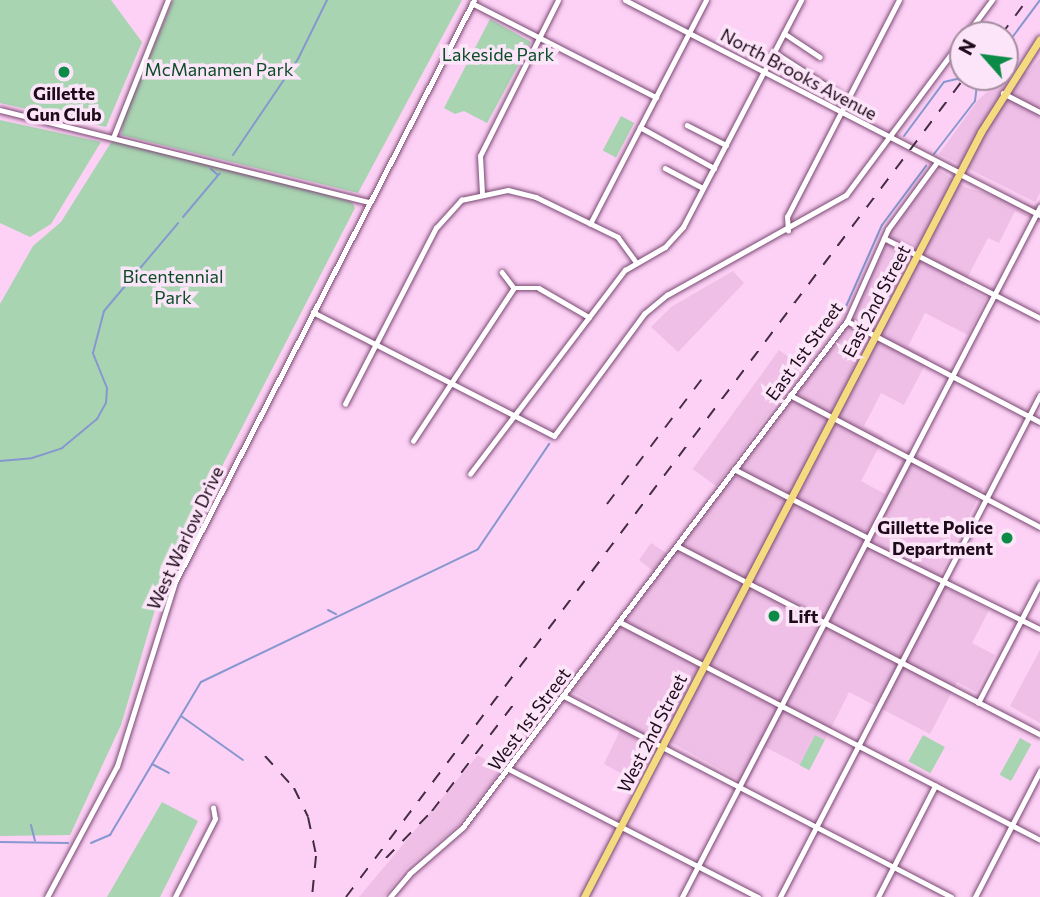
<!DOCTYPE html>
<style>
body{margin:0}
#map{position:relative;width:1040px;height:897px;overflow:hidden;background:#fdd0f5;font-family:Commissioner,sans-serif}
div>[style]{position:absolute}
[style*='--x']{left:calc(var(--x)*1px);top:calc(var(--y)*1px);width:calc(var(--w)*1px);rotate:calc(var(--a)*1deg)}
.built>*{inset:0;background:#efbfe7;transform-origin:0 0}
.green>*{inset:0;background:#a8d4b2;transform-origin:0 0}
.stream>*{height:2px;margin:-1px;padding:0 1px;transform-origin:1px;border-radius:1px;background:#8797cf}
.roads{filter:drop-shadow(0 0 2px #794972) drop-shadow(0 0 2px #794972)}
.minor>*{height:4.5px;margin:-2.25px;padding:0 2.25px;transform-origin:2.25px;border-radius:2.25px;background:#fff}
.tertiary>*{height:5px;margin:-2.5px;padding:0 2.5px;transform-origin:2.5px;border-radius:2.5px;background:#fff}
.primary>*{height:7px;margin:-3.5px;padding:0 3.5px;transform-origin:3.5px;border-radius:3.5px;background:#f4db7f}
.rail>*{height:2px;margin-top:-1px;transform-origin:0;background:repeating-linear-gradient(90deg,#432c40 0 12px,transparent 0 24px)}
.dots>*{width:19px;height:19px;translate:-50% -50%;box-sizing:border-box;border:4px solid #fce5f8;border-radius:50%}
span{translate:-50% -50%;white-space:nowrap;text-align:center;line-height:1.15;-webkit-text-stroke:7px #fce5f8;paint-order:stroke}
.park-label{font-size:18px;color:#0a4d26}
.street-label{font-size:18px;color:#1d0a1a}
.poi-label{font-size:18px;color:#1d0a1a;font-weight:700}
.right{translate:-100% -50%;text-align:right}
.left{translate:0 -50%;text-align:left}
.north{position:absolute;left:949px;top:21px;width:70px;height:70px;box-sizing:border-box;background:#fce5f8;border:2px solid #a38d9f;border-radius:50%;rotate:298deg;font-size:19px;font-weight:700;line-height:28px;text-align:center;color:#1d0a1a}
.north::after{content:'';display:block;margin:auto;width:24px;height:32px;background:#0b8b46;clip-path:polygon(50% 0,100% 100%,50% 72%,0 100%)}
</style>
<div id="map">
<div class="built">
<div style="clip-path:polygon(1040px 58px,1040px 193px,1035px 202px,939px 154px,978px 100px,1005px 77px,1011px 62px,1028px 73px)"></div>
<div style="clip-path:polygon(938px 170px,967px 188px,1035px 206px,1040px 199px,1040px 223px,1015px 211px,999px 243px,988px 238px,963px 286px,986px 298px,968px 335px,925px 313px,908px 346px,929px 357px,904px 405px,881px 393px,864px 426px,884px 437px,861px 481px,885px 494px,908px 449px,983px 488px,936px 582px,989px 610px,972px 643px,995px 655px,976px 692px,957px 682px,930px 734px,849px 692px,825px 740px,815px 735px,800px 765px,765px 747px,747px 784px,658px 735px,635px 781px,604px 764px,625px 720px,571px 691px,658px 575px,639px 560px,651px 543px,672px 557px,852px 318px,891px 231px)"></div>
<div style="clip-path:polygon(733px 271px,744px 283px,678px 352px,651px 327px,671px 307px)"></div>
<div style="left:779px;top:350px;width:29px;height:147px;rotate:36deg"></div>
<div style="clip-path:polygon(1040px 650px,1040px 723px,1010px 706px)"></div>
<div style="clip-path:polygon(478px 755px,501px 770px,458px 826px,406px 868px,384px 897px,359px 897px)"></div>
</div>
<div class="green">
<div style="clip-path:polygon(0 0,111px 0,142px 42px,106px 127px,0 103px)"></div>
<div style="clip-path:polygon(173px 0,462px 0,358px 193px,121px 135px,124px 117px)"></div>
<div style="clip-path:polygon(490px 19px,531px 42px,487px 123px,464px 111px,455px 114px,444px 108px)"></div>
<div style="left:621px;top:116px;width:15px;height:39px;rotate:28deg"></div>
<div style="clip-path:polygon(0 120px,101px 142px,51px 224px,30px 237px,0 223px)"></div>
<div style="clip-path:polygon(112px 141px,274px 180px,352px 202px,355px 208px,181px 546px,154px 613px,121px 725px,70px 835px,0 836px,0 304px,33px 246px,61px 222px)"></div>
<div style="left:815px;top:735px;width:11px;height:34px;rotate:27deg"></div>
<div style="left:923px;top:735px;width:25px;height:30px;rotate:29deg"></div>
<div style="left:1020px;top:738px;width:13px;height:42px;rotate:29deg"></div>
<div style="clip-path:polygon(162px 802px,198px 821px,160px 897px,107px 897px)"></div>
</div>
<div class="stream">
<div style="--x:1005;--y:47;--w:59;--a:-53.3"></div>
<div style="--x:904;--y:136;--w:67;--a:-53.5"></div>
<div style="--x:944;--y:82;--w:13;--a:-13"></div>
<div style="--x:957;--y:79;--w:21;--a:17"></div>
<div style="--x:977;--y:85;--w:10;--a:-53"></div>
<div style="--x:934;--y:154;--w:67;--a:-52.3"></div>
<div style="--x:975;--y:101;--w:16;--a:-83"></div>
<div style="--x:233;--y:155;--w:116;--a:-55.9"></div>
<div style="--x:298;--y:59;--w:66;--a:-63.8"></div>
<div style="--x:211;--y:169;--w:9;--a:41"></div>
<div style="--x:183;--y:217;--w:57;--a:-49.9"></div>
<div style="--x:844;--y:311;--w:94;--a:-66.2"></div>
<div style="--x:882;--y:225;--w:74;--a:-53.3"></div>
<div style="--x:0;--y:461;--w:32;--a:-5"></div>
<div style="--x:32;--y:458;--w:32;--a:-18"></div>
<div style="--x:62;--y:448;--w:45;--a:-39.6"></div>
<div style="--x:97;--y:419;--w:18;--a:-61"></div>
<div style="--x:106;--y:403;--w:15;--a:-86"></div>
<div style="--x:107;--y:388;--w:38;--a:-112"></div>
<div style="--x:93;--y:353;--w:43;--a:-75.3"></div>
<div style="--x:104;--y:311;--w:115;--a:-49.9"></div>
<div style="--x:328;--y:610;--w:9;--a:27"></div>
<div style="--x:181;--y:716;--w:76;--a:35.4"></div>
<div style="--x:152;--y:764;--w:19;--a:28"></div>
<div style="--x:31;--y:825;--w:16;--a:76"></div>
<div style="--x:0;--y:842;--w:68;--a:0.8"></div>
<div style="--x:91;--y:843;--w:21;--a:-23"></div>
<div style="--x:110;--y:835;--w:178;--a:-59.3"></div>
<div style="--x:201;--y:682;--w:307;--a:-25.6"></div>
<div style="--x:478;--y:549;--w:127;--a:-55.9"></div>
</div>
<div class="roads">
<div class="minor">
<div style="--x:472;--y:3;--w:207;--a:27.1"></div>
<div style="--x:784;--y:33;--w:43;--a:33.7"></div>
<div style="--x:966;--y:35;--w:44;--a:-53.4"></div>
<div style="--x:774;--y:52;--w:87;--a:32.8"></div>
<div style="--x:1003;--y:93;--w:42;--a:27.2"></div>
<div style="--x:0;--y:110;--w:381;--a:14"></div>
<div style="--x:687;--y:125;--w:44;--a:27.1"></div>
<div style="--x:640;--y:127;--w:85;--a:29"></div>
<div style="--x:113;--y:138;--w:149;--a:-68.3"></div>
<div style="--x:665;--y:168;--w:43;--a:27.8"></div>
<div style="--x:960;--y:174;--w:90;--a:27.1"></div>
<div style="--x:482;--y:194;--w:38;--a:-93"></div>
<div style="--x:480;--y:156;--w:174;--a:-63.4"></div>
<div style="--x:590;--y:224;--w:252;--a:-62.6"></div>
<div style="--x:788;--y:231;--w:14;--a:-94"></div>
<div style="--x:787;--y:217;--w:244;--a:-62.7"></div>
<div style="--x:884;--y:238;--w:175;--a:27.1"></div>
<div style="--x:502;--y:272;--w:20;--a:53"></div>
<div style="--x:313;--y:312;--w:271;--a:27.2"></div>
<div style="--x:554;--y:436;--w:152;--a:-53.6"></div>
<div style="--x:644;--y:314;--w:30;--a:-40"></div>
<div style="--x:667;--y:295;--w:205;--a:-29.2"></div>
<div style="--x:846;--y:195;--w:196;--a:-53.3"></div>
<div style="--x:847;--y:321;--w:218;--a:27.6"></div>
<div style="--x:790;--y:395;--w:283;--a:27.8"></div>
<div style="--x:345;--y:404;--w:198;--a:-62.7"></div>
<div style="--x:436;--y:228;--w:38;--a:-48"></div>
<div style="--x:461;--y:200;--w:48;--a:-12"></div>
<div style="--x:508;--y:190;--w:29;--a:14"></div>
<div style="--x:536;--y:197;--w:91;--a:26"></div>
<div style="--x:618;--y:237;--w:31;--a:54"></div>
<div style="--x:413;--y:441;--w:183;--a:-56.6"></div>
<div style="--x:514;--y:288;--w:25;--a:0"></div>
<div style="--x:539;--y:288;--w:58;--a:30.1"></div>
<div style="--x:734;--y:469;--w:151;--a:27.2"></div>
<div style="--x:470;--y:474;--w:256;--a:-52.8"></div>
<div style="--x:625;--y:270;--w:46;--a:-29.9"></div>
<div style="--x:665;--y:247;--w:27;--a:-48"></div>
<div style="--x:683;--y:227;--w:256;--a:-62.5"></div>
<div style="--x:866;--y:543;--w:194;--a:26.3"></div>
<div style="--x:677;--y:546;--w:409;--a:27.4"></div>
<div style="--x:620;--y:622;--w:473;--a:27.4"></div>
<div style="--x:564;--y:696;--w:436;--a:27.4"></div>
<div style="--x:978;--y:703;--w:134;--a:-62.5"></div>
<div style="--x:509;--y:769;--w:280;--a:27.2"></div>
<div style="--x:175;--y:897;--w:88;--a:-62.9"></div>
<div style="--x:215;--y:819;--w:11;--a:-100"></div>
<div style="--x:682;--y:897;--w:777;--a:-62.58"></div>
<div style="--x:780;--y:897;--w:565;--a:-62.62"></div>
<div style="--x:878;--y:897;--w:125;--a:-62.8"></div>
<div style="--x:975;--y:897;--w:142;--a:-62.7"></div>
</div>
<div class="tertiary">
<div style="--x:625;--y:0;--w:377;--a:27.3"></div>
<div style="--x:47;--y:897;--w:149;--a:-61.9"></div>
<div style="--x:117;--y:766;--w:193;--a:-72.5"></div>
<div style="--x:175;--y:582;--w:654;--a:-62.81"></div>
<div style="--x:390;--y:897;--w:30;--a:-50"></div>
<div style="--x:409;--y:874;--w:72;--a:-41"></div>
<div style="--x:463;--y:827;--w:635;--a:-52.81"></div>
<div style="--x:847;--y:321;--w:101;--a:-66"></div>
<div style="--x:888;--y:229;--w:83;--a:-53.8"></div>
</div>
<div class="primary">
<div style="--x:584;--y:897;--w:862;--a:-62.57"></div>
<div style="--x:981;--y:132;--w:110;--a:-57.6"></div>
</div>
</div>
<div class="rail">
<div style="--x:1001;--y:35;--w:44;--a:-53.4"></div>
<div style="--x:607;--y:504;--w:161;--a:-52.8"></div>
<div style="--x:265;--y:756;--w:43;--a:47.8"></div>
<div style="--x:294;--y:788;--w:32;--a:64"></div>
<div style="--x:308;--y:817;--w:40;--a:78"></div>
<div style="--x:316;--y:856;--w:41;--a:95.6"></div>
<div style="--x:386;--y:858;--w:66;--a:-45.6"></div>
<div style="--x:432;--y:811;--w:133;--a:-52.6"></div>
<div style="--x:346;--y:897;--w:1027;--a:-52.95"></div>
</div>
<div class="dots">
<div style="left:64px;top:72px;background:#0b8b46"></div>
<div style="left:1007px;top:538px;background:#0b8b46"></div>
<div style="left:774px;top:616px;background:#0b8b46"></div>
</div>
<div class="park-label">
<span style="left:498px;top:54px">Lakeside Park</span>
<span style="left:219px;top:69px">McManamen Park</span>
<span style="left:173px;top:287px">Bicentennial<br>Park</span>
</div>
<div class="street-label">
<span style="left:799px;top:74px;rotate:28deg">North Brooks Avenue</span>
<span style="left:876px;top:301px;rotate:-62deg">East 2nd Street</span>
<span style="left:804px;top:351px;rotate:-54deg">East 1st Street</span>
<span style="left:185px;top:538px;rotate:-65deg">West Warlow Drive</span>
<span style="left:529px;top:719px;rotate:-53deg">West 1st Street</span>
<span style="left:652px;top:733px;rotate:-63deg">West 2nd Street</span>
</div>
<div class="poi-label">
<span style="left:64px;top:104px">Gillette<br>Gun Club</span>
<span class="right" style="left:993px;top:538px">Gillette Police<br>Department</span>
<span class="left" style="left:788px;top:616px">Lift</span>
</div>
<div class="north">N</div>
</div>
